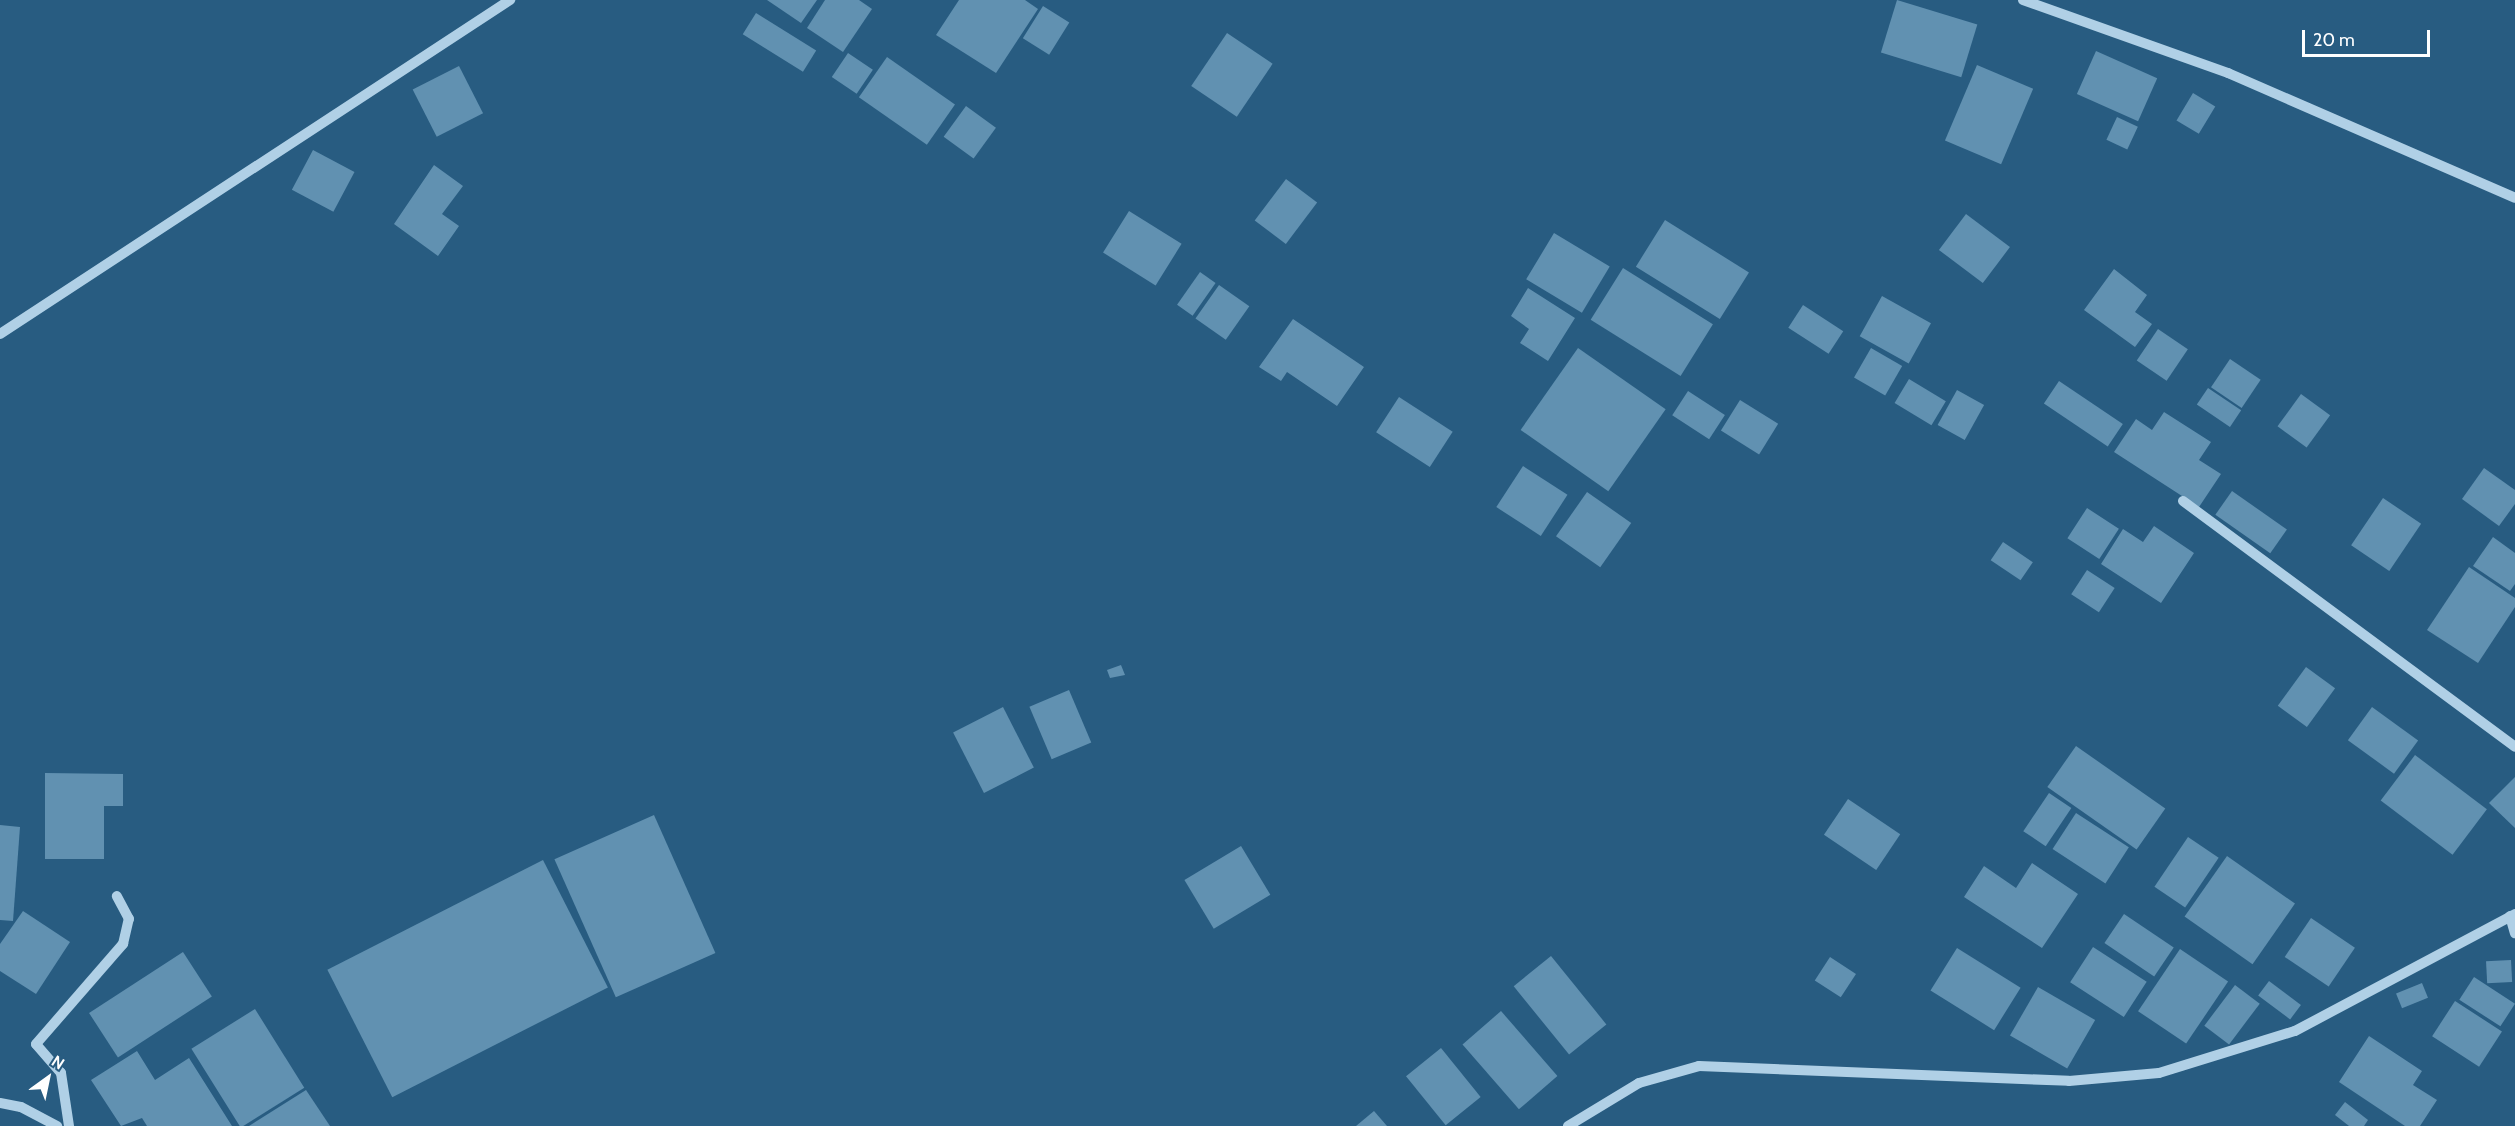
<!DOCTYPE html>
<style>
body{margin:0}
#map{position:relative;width:2515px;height:1126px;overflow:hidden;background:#285c81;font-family:Cabin,sans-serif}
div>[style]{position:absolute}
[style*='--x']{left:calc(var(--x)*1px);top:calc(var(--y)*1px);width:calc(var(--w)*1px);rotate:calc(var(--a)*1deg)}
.building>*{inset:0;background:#6191b1;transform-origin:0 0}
.minor>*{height:10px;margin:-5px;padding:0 5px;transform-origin:5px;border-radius:5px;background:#b0d0e6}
span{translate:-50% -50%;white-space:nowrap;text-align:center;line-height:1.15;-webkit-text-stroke:4.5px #285c81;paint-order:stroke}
.north{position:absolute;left:18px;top:1048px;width:60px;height:60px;-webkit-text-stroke:4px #285c81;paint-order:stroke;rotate:33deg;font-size:16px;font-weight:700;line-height:24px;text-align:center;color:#fff}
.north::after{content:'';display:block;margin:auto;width:21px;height:27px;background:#fff;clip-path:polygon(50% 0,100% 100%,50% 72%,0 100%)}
.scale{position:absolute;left:2302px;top:30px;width:128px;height:27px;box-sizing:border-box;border:3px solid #fff;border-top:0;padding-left:8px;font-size:18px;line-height:21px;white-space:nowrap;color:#fff;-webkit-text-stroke:4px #285c81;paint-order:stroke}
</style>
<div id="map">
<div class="building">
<div style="clip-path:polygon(767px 0,817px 0,801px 23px)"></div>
<div style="clip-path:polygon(825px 0,859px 0,872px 9px,843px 52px,807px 28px)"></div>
<div style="clip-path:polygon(959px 0,1025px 0,1038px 9px,996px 73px,936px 35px)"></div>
<div style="left:1897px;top:0;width:84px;height:55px;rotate:17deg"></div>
<div style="left:1043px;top:6px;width:31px;height:38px;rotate:32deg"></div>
<div style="left:756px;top:13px;width:71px;height:25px;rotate:32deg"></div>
<div style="left:1227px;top:33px;width:55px;height:64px;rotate:34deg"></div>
<div style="left:2096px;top:51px;width:67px;height:47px;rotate:24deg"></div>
<div style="left:848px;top:53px;width:30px;height:29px;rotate:34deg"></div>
<div style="left:887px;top:57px;width:83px;height:49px;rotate:35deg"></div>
<div style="left:1977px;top:65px;width:61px;height:82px;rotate:23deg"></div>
<div style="left:459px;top:66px;width:53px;height:52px;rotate:63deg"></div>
<div style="left:2193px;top:93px;width:26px;height:32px;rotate:31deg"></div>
<div style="left:966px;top:106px;width:37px;height:38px;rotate:36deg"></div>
<div style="left:2117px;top:117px;width:23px;height:25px;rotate:25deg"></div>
<div style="left:313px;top:150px;width:47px;height:45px;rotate:28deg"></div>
<div style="clip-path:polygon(434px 165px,463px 186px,442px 214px,459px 226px,438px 256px,394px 224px)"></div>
<div style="left:1286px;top:179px;width:39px;height:52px;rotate:37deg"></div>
<div style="left:1129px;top:211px;width:62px;height:49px;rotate:32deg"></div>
<div style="left:1966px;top:214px;width:55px;height:45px;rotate:37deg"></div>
<div style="left:1665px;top:220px;width:99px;height:55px;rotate:32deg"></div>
<div style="left:1554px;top:233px;width:65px;height:54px;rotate:31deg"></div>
<div style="left:1623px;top:268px;width:106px;height:61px;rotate:32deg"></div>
<div style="clip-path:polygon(2114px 269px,2147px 295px,2135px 312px,2152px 324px,2135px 347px,2084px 310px)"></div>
<div style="left:1200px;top:272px;width:19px;height:40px;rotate:35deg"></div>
<div style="left:1219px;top:285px;width:37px;height:41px;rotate:35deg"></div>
<div style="clip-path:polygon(1528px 288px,1575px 318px,1548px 361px,1520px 343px,1529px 329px,1511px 316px)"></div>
<div style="left:1882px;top:296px;width:56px;height:46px;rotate:29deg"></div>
<div style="left:1803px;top:305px;width:48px;height:27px;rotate:33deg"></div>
<div style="clip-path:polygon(1293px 319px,1364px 367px,1337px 406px,1287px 372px,1281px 381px,1259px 367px)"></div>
<div style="left:2158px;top:329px;width:36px;height:38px;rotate:34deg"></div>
<div style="left:1578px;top:348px;width:107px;height:100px;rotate:35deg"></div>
<div style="left:1871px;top:348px;width:36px;height:34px;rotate:30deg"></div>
<div style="left:2230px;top:359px;width:37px;height:34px;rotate:34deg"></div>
<div style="left:1909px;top:379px;width:43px;height:28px;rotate:31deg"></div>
<div style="left:2059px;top:381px;width:77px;height:27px;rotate:34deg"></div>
<div style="left:2208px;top:388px;width:40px;height:20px;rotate:34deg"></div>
<div style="left:1957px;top:390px;width:31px;height:40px;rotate:29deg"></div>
<div style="left:1688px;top:391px;width:44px;height:29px;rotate:33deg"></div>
<div style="left:2301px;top:394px;width:36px;height:40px;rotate:36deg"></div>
<div style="left:1399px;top:397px;width:64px;height:42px;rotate:33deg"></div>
<div style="left:1740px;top:400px;width:45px;height:36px;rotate:32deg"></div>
<div style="clip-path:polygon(2164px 412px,2211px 442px,2199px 460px,2221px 474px,2199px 507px,2114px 452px,2136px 419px,2152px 430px)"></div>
<div style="left:1523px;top:466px;width:53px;height:49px;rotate:33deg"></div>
<div style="clip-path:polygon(2484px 468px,2515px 490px,2515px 504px,2499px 526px,2462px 499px)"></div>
<div style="left:2232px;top:491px;width:67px;height:29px;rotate:35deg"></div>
<div style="left:1587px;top:492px;width:54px;height:54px;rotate:35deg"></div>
<div style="left:2383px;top:498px;width:46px;height:57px;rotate:34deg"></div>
<div style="left:2087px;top:508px;width:38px;height:36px;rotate:33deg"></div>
<div style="clip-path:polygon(2154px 526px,2194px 553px,2161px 603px,2101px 564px,2123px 529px,2143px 542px)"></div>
<div style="clip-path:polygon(2493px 537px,2515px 553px,2515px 584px,2510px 591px,2473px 566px)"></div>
<div style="left:2003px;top:542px;width:36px;height:22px;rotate:34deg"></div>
<div style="clip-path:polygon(2469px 567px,2515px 598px,2515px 607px,2478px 663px,2427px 630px)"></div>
<div style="left:2087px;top:570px;width:33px;height:29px;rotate:33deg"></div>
<div style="clip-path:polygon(1121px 665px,1125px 675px,1110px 678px,1107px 670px)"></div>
<div style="left:2306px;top:667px;width:36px;height:48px;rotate:36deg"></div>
<div style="left:1069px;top:690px;width:57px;height:43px;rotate:67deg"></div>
<div style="left:1003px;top:707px;width:68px;height:56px;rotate:63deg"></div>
<div style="left:2372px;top:707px;width:57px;height:41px;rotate:36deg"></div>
<div style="left:2076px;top:746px;width:109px;height:50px;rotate:35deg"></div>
<div style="left:2415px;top:755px;width:90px;height:57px;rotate:37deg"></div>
<div style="clip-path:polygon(45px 773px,123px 774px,123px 806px,104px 806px,104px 859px,45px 859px)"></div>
<div style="clip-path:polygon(2515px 777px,2515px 828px,2489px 803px)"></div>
<div style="left:2049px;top:793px;width:27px;height:46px;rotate:34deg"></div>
<div style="left:1848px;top:799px;width:63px;height:43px;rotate:34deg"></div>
<div style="left:2076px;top:813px;width:63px;height:43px;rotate:33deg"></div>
<div style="left:654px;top:815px;width:151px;height:109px;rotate:66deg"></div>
<div style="clip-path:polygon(0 825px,20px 827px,13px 921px,0 920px)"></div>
<div style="left:2188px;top:837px;width:37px;height:60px;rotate:34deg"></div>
<div style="left:1241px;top:846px;width:57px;height:66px;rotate:59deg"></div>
<div style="left:2227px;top:856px;width:83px;height:74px;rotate:35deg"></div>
<div style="left:543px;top:860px;width:143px;height:242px;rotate:63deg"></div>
<div style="clip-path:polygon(2032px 863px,2078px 894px,2042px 948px,1964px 897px,1984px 866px,2016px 888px)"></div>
<div style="clip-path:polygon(23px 911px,70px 942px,36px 994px,0 971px,0 944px)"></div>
<div style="left:2124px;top:914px;width:60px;height:35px;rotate:34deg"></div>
<div style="left:2311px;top:918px;width:53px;height:47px;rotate:34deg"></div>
<div style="left:2093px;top:947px;width:64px;height:42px;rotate:33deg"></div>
<div style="left:1957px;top:948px;width:75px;height:50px;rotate:32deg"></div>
<div style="left:2180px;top:949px;width:58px;height:75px;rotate:34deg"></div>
<div style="left:183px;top:952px;width:53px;height:112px;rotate:57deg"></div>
<div style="left:1551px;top:956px;width:88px;height:48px;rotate:51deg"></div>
<div style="left:1830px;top:957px;width:31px;height:28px;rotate:33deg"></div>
<div style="left:2511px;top:960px;width:22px;height:25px;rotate:87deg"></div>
<div style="left:2474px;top:977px;width:49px;height:27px;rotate:33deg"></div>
<div style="left:2269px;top:981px;width:40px;height:18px;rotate:37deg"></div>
<div style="left:2422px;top:983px;width:16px;height:28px;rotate:68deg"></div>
<div style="left:2235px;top:985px;width:31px;height:51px;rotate:37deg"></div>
<div style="left:2038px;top:987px;width:66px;height:56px;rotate:30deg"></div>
<div style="left:2455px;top:1001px;width:56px;height:42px;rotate:33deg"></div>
<div style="left:255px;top:1009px;width:93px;height:75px;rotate:58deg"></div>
<div style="left:1501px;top:1011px;width:86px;height:51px;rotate:49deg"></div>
<div style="clip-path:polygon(2369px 1036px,2422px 1071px,2413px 1085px,2437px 1100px,2420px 1126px,2405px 1126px,2339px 1082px)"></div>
<div style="left:1441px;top:1048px;width:63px;height:45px;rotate:51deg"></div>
<div style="clip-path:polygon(137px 1051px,155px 1080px,189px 1058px,232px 1126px,147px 1126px,142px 1118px,121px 1126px,91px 1080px)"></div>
<div style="clip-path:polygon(306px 1090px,330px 1126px,249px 1126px)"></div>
<div style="clip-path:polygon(2345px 1102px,2368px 1120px,2364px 1126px,2349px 1126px,2335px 1115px)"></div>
<div style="clip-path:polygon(1374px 1111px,1387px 1126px,1356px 1126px)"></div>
</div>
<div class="minor">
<div style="--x:2023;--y:0;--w:218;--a:19.6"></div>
<div style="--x:2228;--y:73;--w:313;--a:23.5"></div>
<div style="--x:0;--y:334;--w:610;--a:-33.22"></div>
<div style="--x:2183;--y:501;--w:413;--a:36.5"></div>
<div style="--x:2510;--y:916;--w:18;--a:74"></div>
<div style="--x:0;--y:1103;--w:21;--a:11"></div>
<div style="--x:21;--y:1107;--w:41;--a:27.8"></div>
<div style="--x:69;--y:1126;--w:54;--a:-98.6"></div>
<div style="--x:61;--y:1073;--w:38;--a:-131"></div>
<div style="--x:36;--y:1044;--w:133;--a:-49"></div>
<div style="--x:123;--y:944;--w:26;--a:-77"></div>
<div style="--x:129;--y:919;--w:26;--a:-118"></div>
<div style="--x:1568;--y:1126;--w:83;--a:-31.2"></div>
<div style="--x:1639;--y:1083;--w:62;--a:-15.8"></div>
<div style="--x:1699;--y:1066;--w:370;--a:2.3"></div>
<div style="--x:2069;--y:1081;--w:90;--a:-5.1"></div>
<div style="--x:2159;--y:1073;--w:142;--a:-17.2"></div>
<div style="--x:2295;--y:1031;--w:249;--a:-28"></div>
</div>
<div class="north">N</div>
<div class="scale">20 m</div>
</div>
